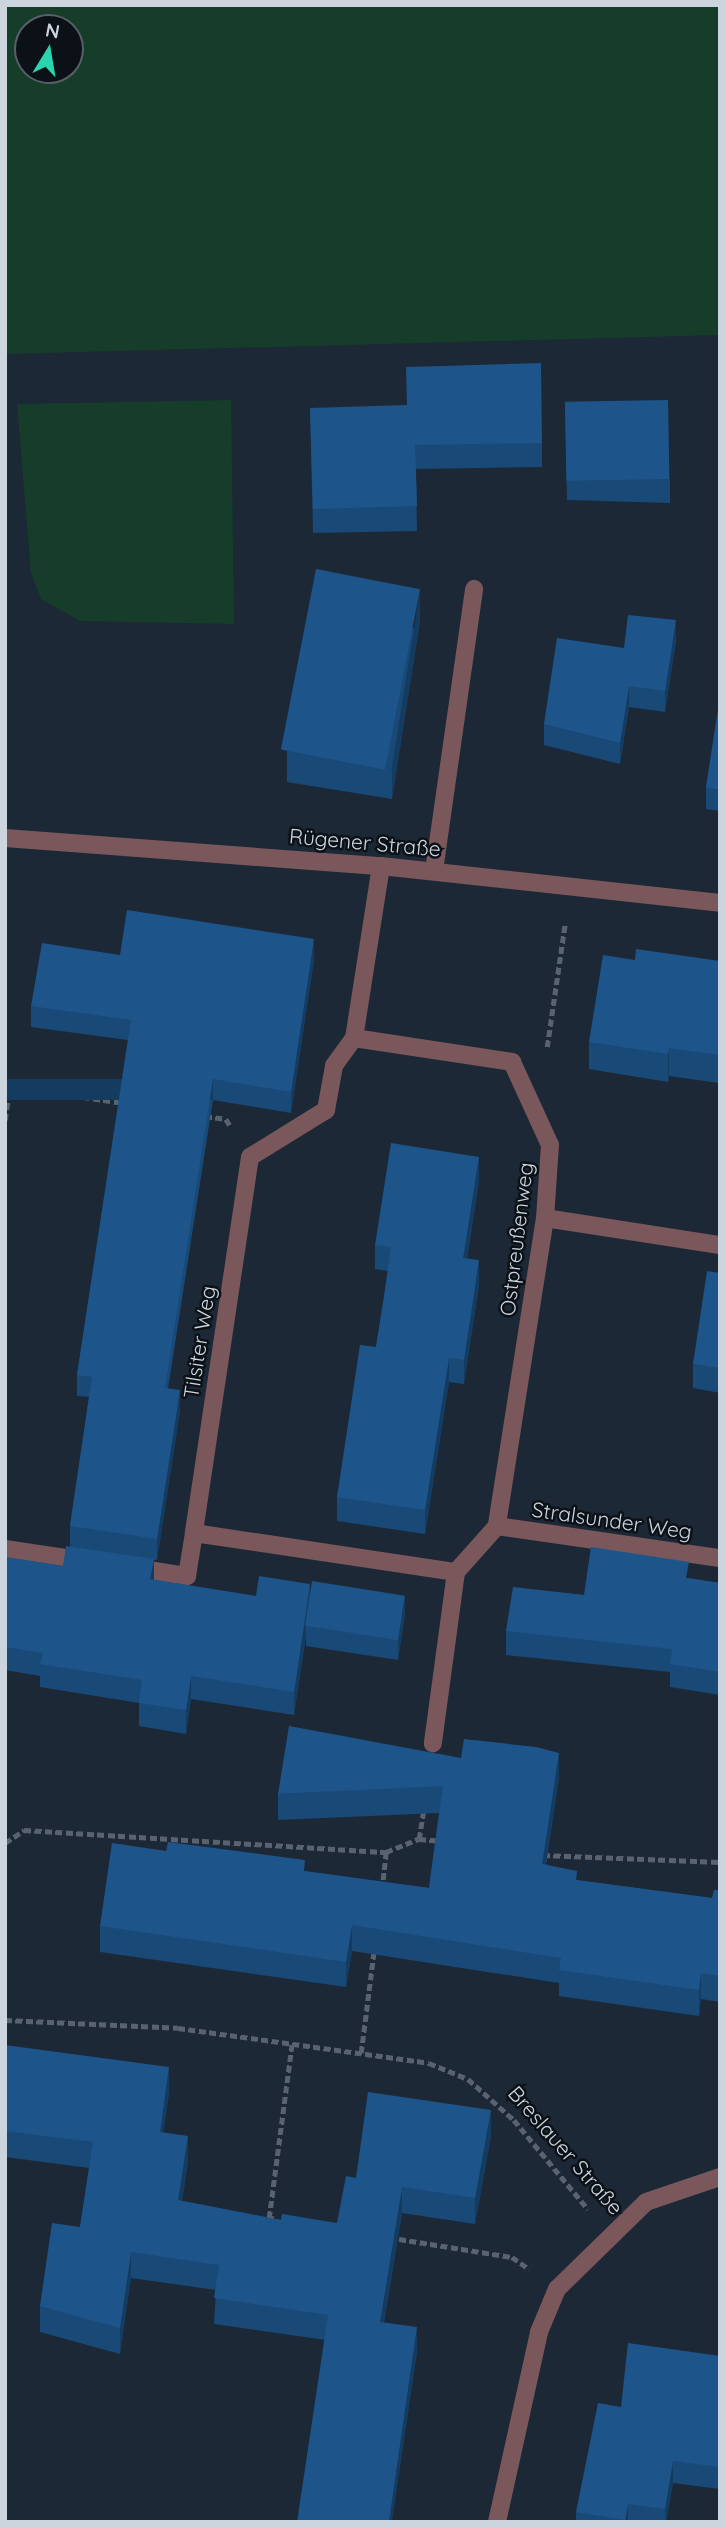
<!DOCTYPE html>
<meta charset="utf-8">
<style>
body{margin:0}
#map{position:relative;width:725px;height:2527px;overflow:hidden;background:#1c2836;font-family:Quicksand,sans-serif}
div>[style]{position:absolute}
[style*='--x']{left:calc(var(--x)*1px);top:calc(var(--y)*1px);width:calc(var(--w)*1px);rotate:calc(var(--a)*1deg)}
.green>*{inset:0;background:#153d2a}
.path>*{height:4.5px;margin-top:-2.25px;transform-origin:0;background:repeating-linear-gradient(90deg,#58636f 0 7px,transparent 0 10.5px)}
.lane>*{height:18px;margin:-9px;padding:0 9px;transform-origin:9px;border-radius:9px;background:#7a575b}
.street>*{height:18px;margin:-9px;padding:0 9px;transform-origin:9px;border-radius:9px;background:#7a575b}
.wall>*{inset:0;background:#194977}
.shaded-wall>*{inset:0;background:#143c61;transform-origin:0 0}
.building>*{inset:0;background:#1d558a;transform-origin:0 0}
span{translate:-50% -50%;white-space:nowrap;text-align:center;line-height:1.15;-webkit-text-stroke:5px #0b1117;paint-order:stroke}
.street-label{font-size:21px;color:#ccd5de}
.frame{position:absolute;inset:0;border:7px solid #ccd5de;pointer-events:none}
.north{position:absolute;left:14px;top:14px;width:70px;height:70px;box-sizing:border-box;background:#0b1117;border:2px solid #585f67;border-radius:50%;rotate:11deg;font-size:19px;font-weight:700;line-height:28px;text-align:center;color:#ccd5de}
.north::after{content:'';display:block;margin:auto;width:24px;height:32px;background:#28d5ad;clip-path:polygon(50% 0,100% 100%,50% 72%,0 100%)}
</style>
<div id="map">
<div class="green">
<div style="clip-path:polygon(evenodd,5px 5px,720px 5px,720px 335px,5px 354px,5px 5px,28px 28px,70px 28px,70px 70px,28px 70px,28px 28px)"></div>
<div style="clip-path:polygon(231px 400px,234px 624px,80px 621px,41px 599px,31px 573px,17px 404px)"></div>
</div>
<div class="path">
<div style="--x:547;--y:1047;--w:124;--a:-81.7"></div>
<div style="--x:205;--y:1116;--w:21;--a:8"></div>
<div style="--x:226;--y:1119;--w:9;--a:58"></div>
<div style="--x:5;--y:1120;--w:34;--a:-82"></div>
<div style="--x:10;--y:1086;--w:115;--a:8.5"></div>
<div style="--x:419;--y:1839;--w:31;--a:-81"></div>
<div style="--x:5;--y:1843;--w:23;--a:-34"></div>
<div style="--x:24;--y:1830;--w:363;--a:3.5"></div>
<div style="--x:386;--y:1852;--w:35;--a:-22"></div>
<div style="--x:419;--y:1839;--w:21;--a:5"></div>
<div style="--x:543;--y:1855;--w:177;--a:2.3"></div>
<div style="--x:383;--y:1880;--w:28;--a:-84"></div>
<div style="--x:5;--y:2020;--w:173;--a:2.6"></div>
<div style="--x:178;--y:2028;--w:253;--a:7.9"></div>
<div style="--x:429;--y:2063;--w:42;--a:22.3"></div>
<div style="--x:468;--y:2079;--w:62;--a:41.7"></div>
<div style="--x:514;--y:2120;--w:116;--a:50.3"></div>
<div style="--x:361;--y:2053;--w:104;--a:-82.8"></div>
<div style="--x:274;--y:2219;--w:5;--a:-169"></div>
<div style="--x:269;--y:2218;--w:176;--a:-82.5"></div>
<div style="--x:399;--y:2239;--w:114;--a:9.1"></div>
<div style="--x:512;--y:2257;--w:21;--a:35"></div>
</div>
<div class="lane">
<div style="--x:434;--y:871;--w:285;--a:-81.9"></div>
</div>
<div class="street">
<div style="--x:5;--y:838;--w:377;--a:4.3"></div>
<div style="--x:381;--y:866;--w:341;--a:6.2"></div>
<div style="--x:381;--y:866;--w:174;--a:98.9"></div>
<div style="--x:354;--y:1038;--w:160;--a:8.6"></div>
<div style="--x:512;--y:1062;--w:91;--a:65.4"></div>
<div style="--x:550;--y:1145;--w:73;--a:93.9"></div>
<div style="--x:545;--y:1218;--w:312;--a:98.9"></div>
<div style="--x:497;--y:1526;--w:62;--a:131.7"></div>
<div style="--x:456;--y:1572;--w:173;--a:97.7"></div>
<div style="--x:354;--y:1038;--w:34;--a:126"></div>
<div style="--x:334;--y:1066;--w:45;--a:100.3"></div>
<div style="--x:326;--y:1110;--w:89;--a:148.3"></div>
<div style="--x:250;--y:1157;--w:380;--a:98.5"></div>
<div style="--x:194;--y:1533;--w:265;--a:8.5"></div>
<div style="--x:545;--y:1218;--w:177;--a:8.8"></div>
<div style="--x:497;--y:1526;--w:225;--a:8.2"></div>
<div style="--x:5;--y:1549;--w:81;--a:8.5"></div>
<div style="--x:130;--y:1567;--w:58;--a:9"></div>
<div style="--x:187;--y:1576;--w:44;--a:-80.8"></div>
<div style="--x:497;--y:2522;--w:195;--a:-77.5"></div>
<div style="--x:539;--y:2332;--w:47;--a:-67.3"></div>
<div style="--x:557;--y:2289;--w:124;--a:-44.3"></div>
<div style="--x:646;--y:2202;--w:78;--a:-18.7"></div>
</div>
<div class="wall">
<div style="clip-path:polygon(565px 403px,670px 479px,670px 503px,567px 500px)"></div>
<div style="clip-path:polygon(310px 408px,542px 443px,542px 467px,416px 469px,417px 531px,313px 533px)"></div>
<div style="clip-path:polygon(420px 621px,392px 799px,287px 782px,287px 751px)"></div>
<div style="clip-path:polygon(676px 641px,665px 712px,629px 707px,620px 764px,544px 745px,544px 724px,624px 648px)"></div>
<div style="clip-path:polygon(720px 709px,720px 811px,706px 809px,706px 787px)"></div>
<div style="clip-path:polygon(120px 955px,314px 960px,291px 1113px,213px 1100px,168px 1389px,180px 1411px,157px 1560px,154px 1560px,154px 1580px,256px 1596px,310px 1593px,405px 1614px,398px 1660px,306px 1646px,306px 1635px,294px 1715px,191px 1699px,186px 1734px,139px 1726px,139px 1703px,40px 1687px,40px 1676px,5px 1670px,5px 1557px,63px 1566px,70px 1547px,70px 1526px,89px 1397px,77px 1396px,77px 1375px,128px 1040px,31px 1027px,31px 1006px)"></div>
<div style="clip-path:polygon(635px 960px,720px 961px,719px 1083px,669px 1076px,668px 1082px,589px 1069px,589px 1042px)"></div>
<div style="clip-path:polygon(479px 1181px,467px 1259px,479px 1285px,464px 1384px,449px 1382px,425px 1534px,337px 1521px,337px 1497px,376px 1347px,388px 1271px,375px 1269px,375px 1245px)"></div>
<div style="clip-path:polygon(720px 1273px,720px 1393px,693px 1388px,693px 1364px)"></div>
<div style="clip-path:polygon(689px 1578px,720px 1583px,720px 1695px,670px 1687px,670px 1672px,506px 1655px,506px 1631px,584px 1595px)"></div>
<div style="clip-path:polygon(559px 1778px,546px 1864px,577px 1880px,712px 1898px,720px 1890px,720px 2002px,701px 1999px,699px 2016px,559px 1996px,559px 1983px,352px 1951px,346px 1987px,100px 1952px,100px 1926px,305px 1871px,429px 1888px,439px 1813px,278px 1820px,278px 1794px)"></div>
<div style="clip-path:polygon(5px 2045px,169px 2093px,163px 2133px,188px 2162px,182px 2201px,281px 2220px,337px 2223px,356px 2178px,491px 2136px,475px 2224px,402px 2213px,384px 2323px,417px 2353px,214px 2324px,216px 2290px,131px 2278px,120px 2354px,40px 2332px,40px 2306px,80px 2227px,89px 2168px,5px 2157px)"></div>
<div style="clip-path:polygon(720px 2356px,720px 2489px,673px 2483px,666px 2522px,576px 2522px,576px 2512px,621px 2407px)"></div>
</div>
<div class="shaded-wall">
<div style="clip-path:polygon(420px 590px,420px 621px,392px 799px,392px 767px)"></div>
<div style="clip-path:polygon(676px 620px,676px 641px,665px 712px,665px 691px)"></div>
<div style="clip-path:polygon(629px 686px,629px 707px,620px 764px,620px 743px)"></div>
<div style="clip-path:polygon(314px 939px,314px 960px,291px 1113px,291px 1092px)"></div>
<div style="clip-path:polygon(669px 1048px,669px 1076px,668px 1082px,668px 1054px)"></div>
<div style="left:213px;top:1079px;width:21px;height:313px;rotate:90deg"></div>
<div style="clip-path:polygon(479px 1157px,479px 1181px,463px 1283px,463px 1258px)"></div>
<div style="clip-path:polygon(479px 1260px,479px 1285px,464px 1384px,464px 1360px)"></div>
<div style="clip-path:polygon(449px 1358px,449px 1382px,425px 1534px,425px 1510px)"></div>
<div style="clip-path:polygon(180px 1390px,180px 1411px,157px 1560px,157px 1539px)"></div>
<div style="clip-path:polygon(154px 1559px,154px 1583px,150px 1579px)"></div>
<div style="clip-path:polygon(310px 1584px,310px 1608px,306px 1626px,306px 1635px,294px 1715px,294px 1692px)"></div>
<div style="clip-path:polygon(405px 1595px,405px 1614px,398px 1660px,398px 1641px)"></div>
<div style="clip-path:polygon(191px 1676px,191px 1699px,186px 1734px,186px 1710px)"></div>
<div style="clip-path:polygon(559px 1753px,559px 1778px,542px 1889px,542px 1864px)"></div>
<div style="clip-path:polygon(352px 1925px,352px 1951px,346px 1987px,346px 1962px)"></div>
<div style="clip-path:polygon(701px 1973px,701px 1999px,699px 2016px,699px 1990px)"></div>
<div style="clip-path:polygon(169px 2067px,169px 2093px,160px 2158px,160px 2132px)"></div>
<div style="clip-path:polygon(491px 2110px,491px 2136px,475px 2224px,475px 2198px)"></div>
<div style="clip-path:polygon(188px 2136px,188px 2162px,178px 2226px,178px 2200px)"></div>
<div style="clip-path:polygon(402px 2187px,402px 2213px,380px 2348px,380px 2322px)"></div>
<div style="clip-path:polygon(131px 2252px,131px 2278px,120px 2354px,120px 2328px)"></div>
<div style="clip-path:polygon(417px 2327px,417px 2353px,392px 2522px,389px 2522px)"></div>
<div style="clip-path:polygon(673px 2461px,673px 2483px,666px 2522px,665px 2522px,665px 2509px)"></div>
<div style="clip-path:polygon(628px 2504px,628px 2522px,625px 2522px,625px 2520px)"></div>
</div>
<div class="building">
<div style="clip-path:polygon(541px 363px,542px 443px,415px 445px,417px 506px,313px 509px,310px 408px,407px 405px,406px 367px)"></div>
<div style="left:668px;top:400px;width:79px;height:103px;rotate:89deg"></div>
<div style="left:316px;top:569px;width:106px;height:184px;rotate:11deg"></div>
<div style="clip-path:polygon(628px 615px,676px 620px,665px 691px,629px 686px,620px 743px,544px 724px,557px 638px,624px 648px)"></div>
<div style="clip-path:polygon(718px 709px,720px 709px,720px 790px,706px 787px)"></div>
<div style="clip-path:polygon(127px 910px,314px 939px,291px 1092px,213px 1079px,165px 1388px,180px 1390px,157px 1539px,70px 1526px,92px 1377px,77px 1375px,131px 1020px,31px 1006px,42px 943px,120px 955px)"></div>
<div style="clip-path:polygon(636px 949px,720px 961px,719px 1055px,669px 1048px,668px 1054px,589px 1042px,603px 955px,635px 960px)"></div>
<div style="clip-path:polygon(391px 1143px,479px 1157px,463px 1258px,479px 1260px,464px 1360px,449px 1358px,425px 1510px,337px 1497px,360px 1345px,376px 1347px,384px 1297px,391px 1247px,375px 1245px)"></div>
<div style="clip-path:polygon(707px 1271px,720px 1273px,720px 1368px,693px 1364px)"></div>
<div style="clip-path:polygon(66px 1546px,154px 1559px,150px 1579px,256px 1596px,259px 1576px,310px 1584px,294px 1692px,191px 1676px,186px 1710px,139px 1703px,142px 1680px,40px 1664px,43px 1653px,5px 1647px,5px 1557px,63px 1566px)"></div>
<div style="clip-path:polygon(591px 1547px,689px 1562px,686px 1578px,720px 1583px,720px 1672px,670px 1664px,672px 1649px,506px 1631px,513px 1587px,584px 1595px)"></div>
<div style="left:312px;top:1581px;width:94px;height:45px;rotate:9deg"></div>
<div style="clip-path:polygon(289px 1726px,461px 1758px,464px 1739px,536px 1747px,559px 1753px,542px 1864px,577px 1871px,576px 1880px,712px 1898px,714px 1890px,720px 1890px,720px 1976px,701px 1973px,699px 1990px,559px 1970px,561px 1958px,352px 1925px,346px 1962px,100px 1926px,112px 1843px,166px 1851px,168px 1842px,305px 1860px,304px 1871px,429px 1888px,443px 1786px,278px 1794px)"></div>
<div style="clip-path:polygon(5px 2045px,169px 2067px,160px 2132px,188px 2136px,178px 2200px,281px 2220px,282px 2214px,337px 2223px,346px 2176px,356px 2178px,368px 2092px,491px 2110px,475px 2198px,402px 2187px,380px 2322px,417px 2327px,389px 2522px,297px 2522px,328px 2315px,214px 2298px,219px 2265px,131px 2252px,120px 2328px,40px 2306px,52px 2223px,80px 2227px,93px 2142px,5px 2131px)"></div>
<div style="clip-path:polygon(628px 2343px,720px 2356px,720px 2467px,673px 2461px,665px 2509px,628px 2504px,625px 2520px,576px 2512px,598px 2403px,621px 2407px)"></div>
</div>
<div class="street-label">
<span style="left:365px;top:842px;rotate:5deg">Rügener Straße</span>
<span style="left:516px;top:1239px;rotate:-83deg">Ostpreußenweg</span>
<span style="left:199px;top:1342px;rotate:-81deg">Tilsiter Weg</span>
<span style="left:612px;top:1520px;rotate:8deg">Stralsunder Weg</span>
<span style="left:566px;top:2150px;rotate:49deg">Breslauer Straße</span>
</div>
<div class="frame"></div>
<div class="north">N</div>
</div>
